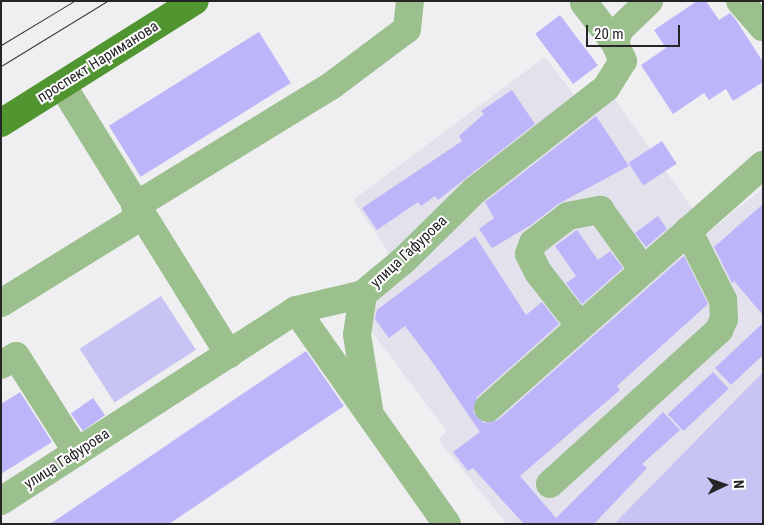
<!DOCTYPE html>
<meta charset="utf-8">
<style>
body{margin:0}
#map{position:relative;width:764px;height:525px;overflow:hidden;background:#efeff2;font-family:"Roboto Condensed",sans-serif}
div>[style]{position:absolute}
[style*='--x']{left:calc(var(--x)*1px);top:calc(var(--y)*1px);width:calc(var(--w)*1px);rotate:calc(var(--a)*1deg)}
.built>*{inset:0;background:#e2e1ec}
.green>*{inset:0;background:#c7c3f2;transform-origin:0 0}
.building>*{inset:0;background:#bdb5f9;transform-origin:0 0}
.minor>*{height:28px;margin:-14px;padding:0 14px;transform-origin:14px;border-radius:14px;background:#9bc08d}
.major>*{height:28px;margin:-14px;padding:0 14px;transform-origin:14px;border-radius:14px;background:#50952f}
.tram>*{height:1px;margin:-0.5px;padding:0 0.5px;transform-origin:0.5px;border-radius:0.5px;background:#39393b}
span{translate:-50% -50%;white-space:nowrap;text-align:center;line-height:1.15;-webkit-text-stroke:4px #fff;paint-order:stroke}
.street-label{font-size:15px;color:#252527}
.frame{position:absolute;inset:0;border:2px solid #252527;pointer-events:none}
.north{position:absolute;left:699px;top:460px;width:50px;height:50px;-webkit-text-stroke:4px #fff;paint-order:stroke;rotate:87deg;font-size:14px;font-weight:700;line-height:20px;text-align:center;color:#252527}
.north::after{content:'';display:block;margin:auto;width:18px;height:22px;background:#252527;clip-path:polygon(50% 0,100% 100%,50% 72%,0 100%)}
.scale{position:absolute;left:586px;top:25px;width:94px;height:22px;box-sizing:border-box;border:2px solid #252527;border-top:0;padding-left:6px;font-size:15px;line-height:18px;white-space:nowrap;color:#252527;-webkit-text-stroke:4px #fff;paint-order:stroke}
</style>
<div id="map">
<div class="built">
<div style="clip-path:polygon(545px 57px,589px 114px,614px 98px,709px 232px,763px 188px,763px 372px,614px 524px,507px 524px,438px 440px,447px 431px,358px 313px,406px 278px,353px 200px)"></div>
</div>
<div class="green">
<div style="left:161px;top:296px;width:64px;height:97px;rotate:57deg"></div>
<div style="clip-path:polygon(763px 372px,763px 524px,614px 524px)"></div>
</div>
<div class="building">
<div style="clip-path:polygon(697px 1px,706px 1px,719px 20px,730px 13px,736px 20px,763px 62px,763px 82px,733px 101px,726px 89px,709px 100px,704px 93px,673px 114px,641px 65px,666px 48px,654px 30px)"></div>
<div style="left:560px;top:15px;width:63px;height:31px;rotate:53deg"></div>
<div style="left:259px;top:32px;width:60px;height:177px;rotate:58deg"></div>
<div style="clip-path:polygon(512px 90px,535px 124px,438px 200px,435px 196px,421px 206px,418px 202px,377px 230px,362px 208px,462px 141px,459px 136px,484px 114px,481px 111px)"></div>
<div style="clip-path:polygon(596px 116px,629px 166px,558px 204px,531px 225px,492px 248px,479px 229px,494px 218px,485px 202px)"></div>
<div style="left:662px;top:141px;width:27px;height:40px;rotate:57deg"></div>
<div style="clip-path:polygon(763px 204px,763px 315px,734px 281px,732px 283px,714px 247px)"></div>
<div style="clip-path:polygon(658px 216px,667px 229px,646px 247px,635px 233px)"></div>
<div style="clip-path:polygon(577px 230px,598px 260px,610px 251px,623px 268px,582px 304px,566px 283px,576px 276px,555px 246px)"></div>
<div style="clip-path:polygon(475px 236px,526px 315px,542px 302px,559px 324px,477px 397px,473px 412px,484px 423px,498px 420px,684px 256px,708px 304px,617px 386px,620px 390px,520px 476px,556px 518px,663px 412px,680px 430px,642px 464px,647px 468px,594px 524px,524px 524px,473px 468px,468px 471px,453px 452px,480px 432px,433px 363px,405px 326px,389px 338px,375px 319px,377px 310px)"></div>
<div style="clip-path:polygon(763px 323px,763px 355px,731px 385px,715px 368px)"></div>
<div style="clip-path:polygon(306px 351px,344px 406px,271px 455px,169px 524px,50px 524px)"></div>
<div style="left:713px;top:372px;width:23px;height:62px;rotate:47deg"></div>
<div style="clip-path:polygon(20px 392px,52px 442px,1px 474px,1px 404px)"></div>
<div style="left:93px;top:398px;width:21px;height:27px;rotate:55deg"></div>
</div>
<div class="minor">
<div style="--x:740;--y:1;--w:35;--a:49"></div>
<div style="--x:584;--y:3;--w:51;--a:52.2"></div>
<div style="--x:62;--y:85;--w:317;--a:58.2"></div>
<div style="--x:135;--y:206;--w:230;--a:-31.5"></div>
<div style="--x:331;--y:86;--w:95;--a:-36.9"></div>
<div style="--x:407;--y:29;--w:28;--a:-84"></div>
<div style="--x:363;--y:294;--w:41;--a:98.3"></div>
<div style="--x:357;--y:335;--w:75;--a:80.8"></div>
<div style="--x:1;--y:303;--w:166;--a:-31.7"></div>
<div style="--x:296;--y:310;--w:262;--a:54.8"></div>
<div style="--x:580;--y:326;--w:68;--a:-127.9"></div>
<div style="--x:538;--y:272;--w:20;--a:-117"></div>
<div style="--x:529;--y:254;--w:12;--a:-70"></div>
<div style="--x:533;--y:243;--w:44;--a:-37.6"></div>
<div style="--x:568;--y:216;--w:33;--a:-11"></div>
<div style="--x:600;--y:210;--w:74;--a:54.4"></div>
<div style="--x:1;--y:365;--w:17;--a:-31"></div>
<div style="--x:16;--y:356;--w:114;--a:57.6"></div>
<div style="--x:488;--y:408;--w:367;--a:-41.5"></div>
<div style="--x:550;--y:484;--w:229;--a:-42.3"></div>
<div style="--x:719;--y:330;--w:12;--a:-66"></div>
<div style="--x:724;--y:319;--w:19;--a:-93"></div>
<div style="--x:723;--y:300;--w:78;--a:-116.6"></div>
<div style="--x:1;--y:501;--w:351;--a:-32.9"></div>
<div style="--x:296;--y:310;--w:69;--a:-13.4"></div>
<div style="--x:363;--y:294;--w:53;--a:-39.7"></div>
<div style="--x:404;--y:260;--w:98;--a:-44.6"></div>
<div style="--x:474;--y:191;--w:167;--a:-38"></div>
<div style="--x:606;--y:88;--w:32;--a:-58"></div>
<div style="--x:623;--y:61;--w:20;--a:-114"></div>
<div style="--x:615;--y:43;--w:14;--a:-73"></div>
<div style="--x:619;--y:30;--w:42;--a:-44"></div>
</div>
<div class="major">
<div style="--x:1;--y:123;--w:229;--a:-32.2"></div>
</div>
<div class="tram">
<div style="--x:1;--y:45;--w:85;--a:-31.1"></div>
<div style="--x:1;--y:66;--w:124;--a:-31.5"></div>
</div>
<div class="street-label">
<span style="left:98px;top:62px;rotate:-32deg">проспект Нариманова</span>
<span style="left:409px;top:252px;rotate:-43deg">улица Гафурова</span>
<span style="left:67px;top:459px;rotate:-33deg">улица Гафурова</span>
</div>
<div class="frame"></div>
<div class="north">N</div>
<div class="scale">20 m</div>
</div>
